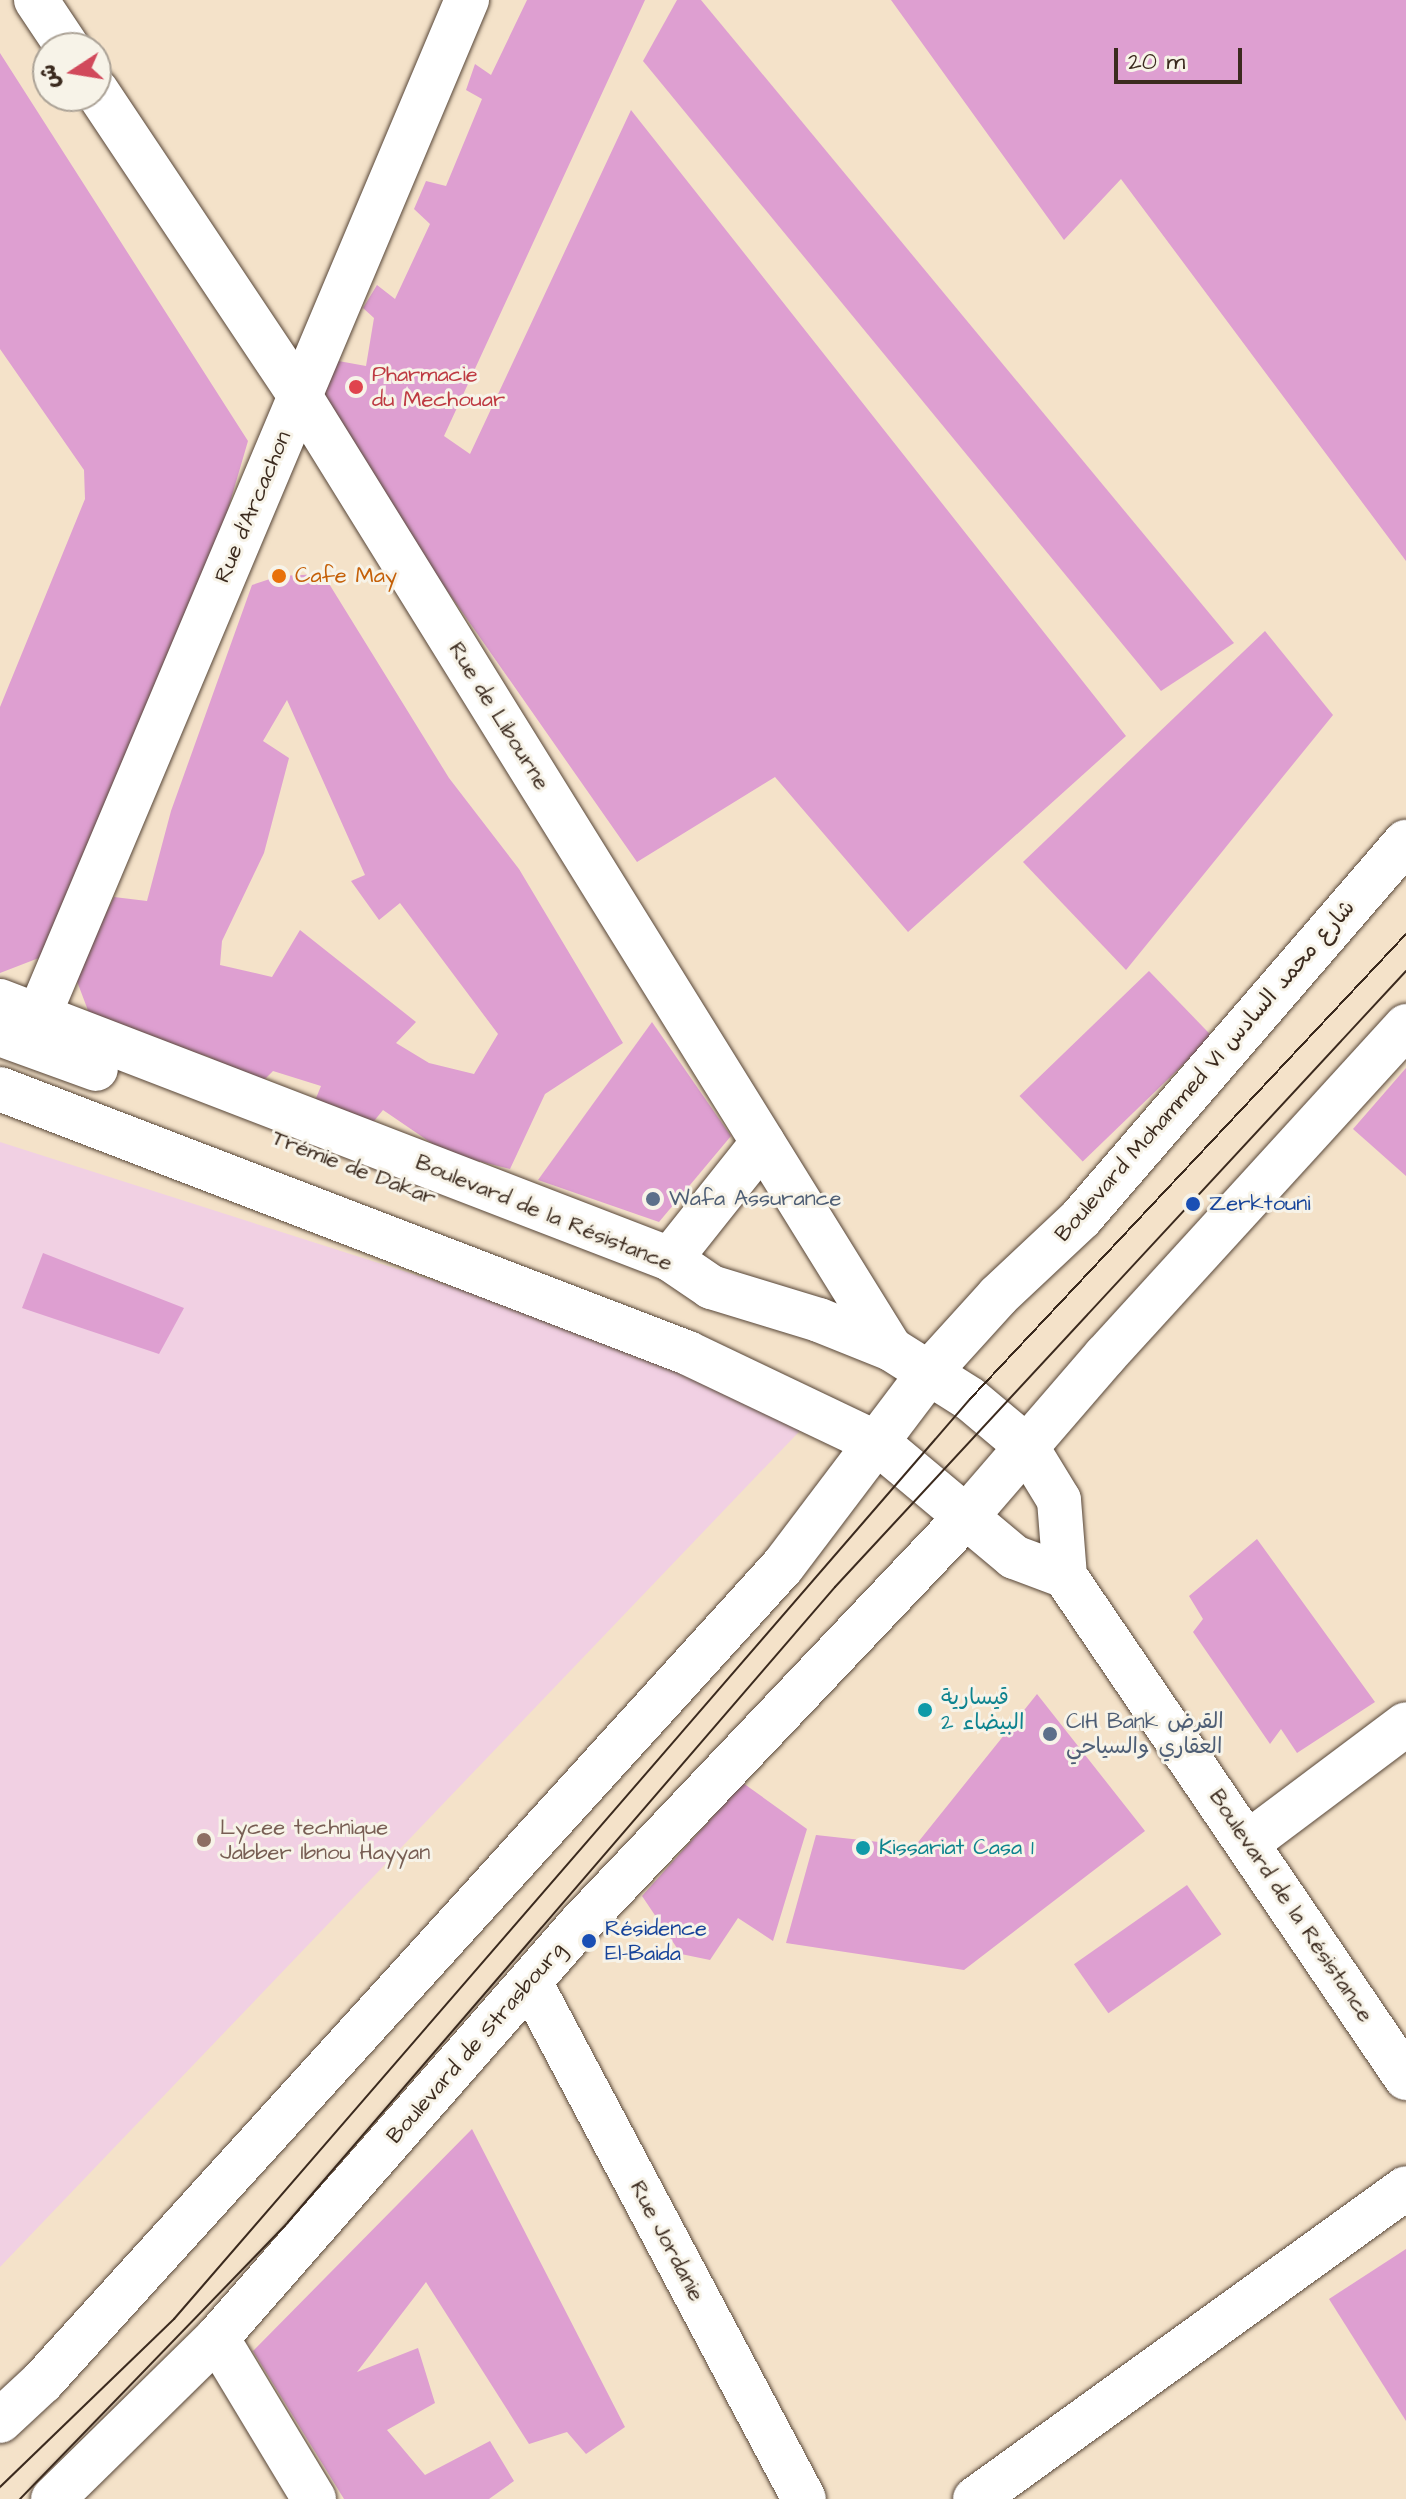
<!DOCTYPE html>
<meta charset="utf-8">
<style>
body{margin:0}
#map{position:relative;width:1406px;height:2499px;overflow:hidden;background:#f4e2c9;font-family:"Architects Daughter","Playpen Sans Arabic",sans-serif}
div>[style]{position:absolute}
[style*='--x']{left:calc(var(--x)*1px);top:calc(var(--y)*1px);width:calc(var(--w)*1px);rotate:calc(var(--a)*1deg)}
.built>*{inset:0;background:#f1d0e3}
.building>*{inset:0;background:#de9fd1;transform-origin:0 0}
.roads{filter:drop-shadow(0 0 2px #574638) drop-shadow(0 0 2px #574638)}
.minor>*{height:44px;margin:-22px;padding:0 22px;transform-origin:22px;border-radius:22px;background:#fff}
.major>*{height:44px;margin:-22px;padding:0 22px;transform-origin:22px;border-radius:22px;background:#fff}
.tram>*{height:2px;margin:-1px;padding:0 1px;transform-origin:1px;border-radius:1px;background:#3b2a1e}
.dots>*{width:22px;height:22px;translate:-50% -50%;box-sizing:border-box;border:4px solid #f7f3e8;border-radius:50%}
span{translate:-50% -50%;white-space:nowrap;text-align:center;line-height:1.15;-webkit-text-stroke:6px #f7f3e8;paint-order:stroke}
.health-label{font-size:22px;color:#be3a42}
.left{translate:0 -50%;text-align:left}
.street-label{font-size:22px;color:#3b2a1e}
.food-label{font-size:22px;color:#c56008}
.service-label{font-size:22px;color:#4e5e75}
.transit-label{font-size:22px;color:#164399}
.culture-label{font-size:22px;color:#0d838f}
.education-label{font-size:22px;color:#785e54}
.north{position:absolute;left:32px;top:32px;width:80px;height:80px;box-sizing:border-box;background:#f7f3e8;border:2px solid #aca397;border-radius:50%;rotate:258deg;font-size:22px;font-weight:700;line-height:32px;text-align:center;color:#3b2a1e}
.north::after{content:'';display:block;margin:auto;width:28px;height:36px;background:#d1495b;clip-path:polygon(50% 0,100% 100%,50% 72%,0 100%)}
.scale{position:absolute;left:1114px;top:48px;width:128px;height:36px;box-sizing:border-box;border:4px solid #3b2a1e;border-top:0;padding-left:10px;font-size:24px;line-height:28px;white-space:nowrap;color:#3b2a1e;-webkit-text-stroke:6px #f7f3e8;paint-order:stroke}
</style>
<div id="map">
<div class="built">
<div style="clip-path:polygon(0 1142px,726px 1374px,816px 1414px,0 2267px)"></div>
</div>
<div class="building">
<div style="clip-path:polygon(527px 0,645px 0,444px 436px,470px 454px,631px 110px,1126px 736px,908px 932px,775px 777px,637px 862px,318px 406px,333px 360px,366px 366px,374px 318px,363px 308px,377px 285px,395px 299px,430px 224px,414px 209px,426px 181px,446px 186px,482px 99px,466px 90px,475px 64px,491px 75px)"></div>
<div style="clip-path:polygon(677px 0,701px 0,1234px 643px,1161px 691px,643px 61px)"></div>
<div style="clip-path:polygon(891px 0,1406px 0,1406px 561px,1121px 179px,1064px 240px)"></div>
<div style="clip-path:polygon(0 53px,248px 441px,219px 540px,44px 956px,0 973px,0 707px,85px 499px,84px 470px,0 349px)"></div>
<div style="clip-path:polygon(evenodd,323px 574px,449px 778px,519px 869px,623px 1043px,545px 1094px,510px 1169px,446px 1153px,383px 1110px,370px 1126px,314px 1103px,321px 1086px,273px 1071px,259px 1085px,209px 1057px,92px 1021px,75px 976px,114px 897px,147px 901px,171px 811px,252px 585px,279px 576px,323px 574px,287px 700px,365px 875px,351px 881px,379px 920px,400px 903px,498px 1034px,474px 1074px,429px 1063px,396px 1043px,416px 1022px,300px 930px,272px 977px,220px 965px,222px 941px,264px 853px,289px 758px,263px 741px,287px 700px)"></div>
<div style="clip-path:polygon(1265px 631px,1333px 715px,1126px 970px,1023px 862px)"></div>
<div style="left:1149px;top:971px;width:91px;height:180px;rotate:46deg"></div>
<div style="clip-path:polygon(652px 1022px,731px 1136px,659px 1222px,538px 1180px)"></div>
<div style="clip-path:polygon(1406px 1068px,1406px 1176px,1353px 1129px)"></div>
<div style="clip-path:polygon(43px 1253px,184px 1308px,159px 1354px,22px 1308px)"></div>
<div style="clip-path:polygon(1257px 1539px,1375px 1702px,1297px 1753px,1281px 1729px,1270px 1744px,1193px 1632px,1203px 1619px,1189px 1596px)"></div>
<div style="clip-path:polygon(1037px 1694px,1145px 1831px,964px 1970px,786px 1943px,816px 1835px,915px 1846px)"></div>
<div style="clip-path:polygon(743px 1783px,807px 1829px,773px 1941px,738px 1918px,710px 1960px,681px 1954px,642px 1896px)"></div>
<div style="left:1187px;top:1885px;width:60px;height:138px;rotate:55deg"></div>
<div style="clip-path:polygon(472px 2129px,625px 2427px,586px 2454px,567px 2432px,529px 2444px,426px 2282px,357px 2372px,418px 2348px,435px 2403px,387px 2430px,425px 2475px,490px 2441px,514px 2481px,489px 2499px,344px 2499px,253px 2351px)"></div>
<div style="clip-path:polygon(1406px 2249px,1406px 2421px,1329px 2299px)"></div>
</div>
<div class="roads">
<div class="minor">
<div style="--x:39;--y:1015;--w:1102;--a:-67.14"></div>
<div style="--x:670;--y:1259;--w:149;--a:-51.5"></div>
<div style="--x:1249;--y:1842;--w:196;--a:-36.9"></div>
<div style="--x:530;--y:1982;--w:585;--a:62.08"></div>
<div style="--x:217;--y:2338;--w:188;--a:58.9"></div>
<div style="--x:975;--y:2499;--w:531;--a:-35.81"></div>
</div>
<div class="major">
<div style="--x:36;--y:0;--w:58;--a:56.3"></div>
<div style="--x:96;--y:90;--w:368;--a:56.3"></div>
<div style="--x:300;--y:396;--w:1121;--a:58.2"></div>
<div style="--x:0;--y:1001;--w:718;--a:21.06"></div>
<div style="--x:670;--y:1259;--w:50;--a:34.3"></div>
<div style="--x:711;--y:1287;--w:113;--a:17"></div>
<div style="--x:819;--y:1320;--w:78;--a:21.9"></div>
<div style="--x:891;--y:1349;--w:93;--a:32.3"></div>
<div style="--x:970;--y:1399;--w:73;--a:40"></div>
<div style="--x:1026;--y:1446;--w:63;--a:58.6"></div>
<div style="--x:1059;--y:1500;--w:76;--a:85.5"></div>
<div style="--x:1065;--y:1576;--w:607;--a:55.81"></div>
<div style="--x:0;--y:1034;--w:102;--a:20"></div>
<div style="--x:0;--y:1089;--w:737;--a:20.99"></div>
<div style="--x:688;--y:1353;--w:212;--a:25.5"></div>
<div style="--x:879;--y:1444;--w:176;--a:39.9"></div>
<div style="--x:1014;--y:1557;--w:54;--a:20.4"></div>
<div style="--x:0;--y:2421;--w:57;--a:-42.9"></div>
<div style="--x:42;--y:2382;--w:1102;--a:-47.76"></div>
<div style="--x:783;--y:1566;--w:246;--a:-52.9"></div>
<div style="--x:931;--y:1370;--w:100;--a:-47.8"></div>
<div style="--x:998;--y:1296;--w:114;--a:-43.2"></div>
<div style="--x:1081;--y:1218;--w:497;--a:-49.2"></div>
<div style="--x:53;--y:2499;--w:230;--a:-44.5"></div>
<div style="--x:217;--y:2338;--w:552;--a:-48.75"></div>
<div style="--x:581;--y:1923;--w:560;--a:-46.52"></div>
<div style="--x:966;--y:1517;--w:213;--a:-49.2"></div>
<div style="--x:1105;--y:1356;--w:447;--a:-47.6"></div>
</div>
</div>
<div class="tram">
<div style="--x:0;--y:2487;--w:242;--a:-44"></div>
<div style="--x:174;--y:2319;--w:1217;--a:-49.13"></div>
<div style="--x:970;--y:1399;--w:637;--a:-46.84"></div>
<div style="--x:20;--y:2499;--w:385;--a:-45.9"></div>
<div style="--x:288;--y:2222;--w:838;--a:-49.26"></div>
<div style="--x:835;--y:1587;--w:840;--a:-47.17"></div>
</div>
<div class="dots">
<div style="left:356px;top:387px;background:#e0444e"></div>
<div style="left:279px;top:576px;background:#e8710a"></div>
<div style="left:653px;top:1199px;background:#5c6f8a"></div>
<div style="left:1193px;top:1204px;background:#1a4fb4"></div>
<div style="left:925px;top:1710px;background:#0f9aa8"></div>
<div style="left:1050px;top:1734px;background:#5c6f8a"></div>
<div style="left:204px;top:1840px;background:#8d6e63"></div>
<div style="left:863px;top:1848px;background:#0f9aa8"></div>
<div style="left:589px;top:1941px;background:#1a4fb4"></div>
</div>
<div class="health-label">
<span class="left" style="left:372px;top:387px">Pharmacie<br>du Mechouar</span>
</div>
<div class="street-label">
<span style="left:253px;top:507px;rotate:-67deg">Rue d'Arcachon</span>
<span style="left:499px;top:716px;rotate:58deg">Rue de Libourne</span>
<span style="left:1205px;top:1071px;rotate:-49deg">Boulevard Mohammed VI شارع محمد السادس</span>
<span style="left:354px;top:1168px;rotate:21deg">Trémie de Dakar</span>
<span style="left:544px;top:1213px;rotate:22deg">Boulevard de la Résistance</span>
<span style="left:1291px;top:1906px;rotate:56deg">Boulevard de la Résistance</span>
<span style="left:476px;top:2043px;rotate:-49deg">Boulevard de Strasbourg</span>
<span style="left:667px;top:2241px;rotate:62deg">Rue Jordanie</span>
</div>
<div class="food-label">
<span class="left" style="left:295px;top:576px">Cafe May</span>
</div>
<div class="service-label">
<span class="left" style="left:669px;top:1199px">Wafa Assurance</span>
<span class="left" style="left:1066px;top:1734px">CIH Bank القرض<br>العقاري والسياحي</span>
</div>
<div class="transit-label">
<span class="left" style="left:1209px;top:1204px">Zerktouni</span>
<span class="left" style="left:605px;top:1941px">Résidence<br>El-Baida</span>
</div>
<div class="culture-label">
<span class="left" style="left:941px;top:1710px">قيسارية<br>البيضاء 2</span>
<span class="left" style="left:879px;top:1848px">Kissariat Casa 1</span>
</div>
<div class="education-label">
<span class="left" style="left:220px;top:1840px">Lycee technique<br>Jabber Ibnou Hayyan</span>
</div>
<div class="north">ش</div>
<div class="scale">20 m</div>
</div>
